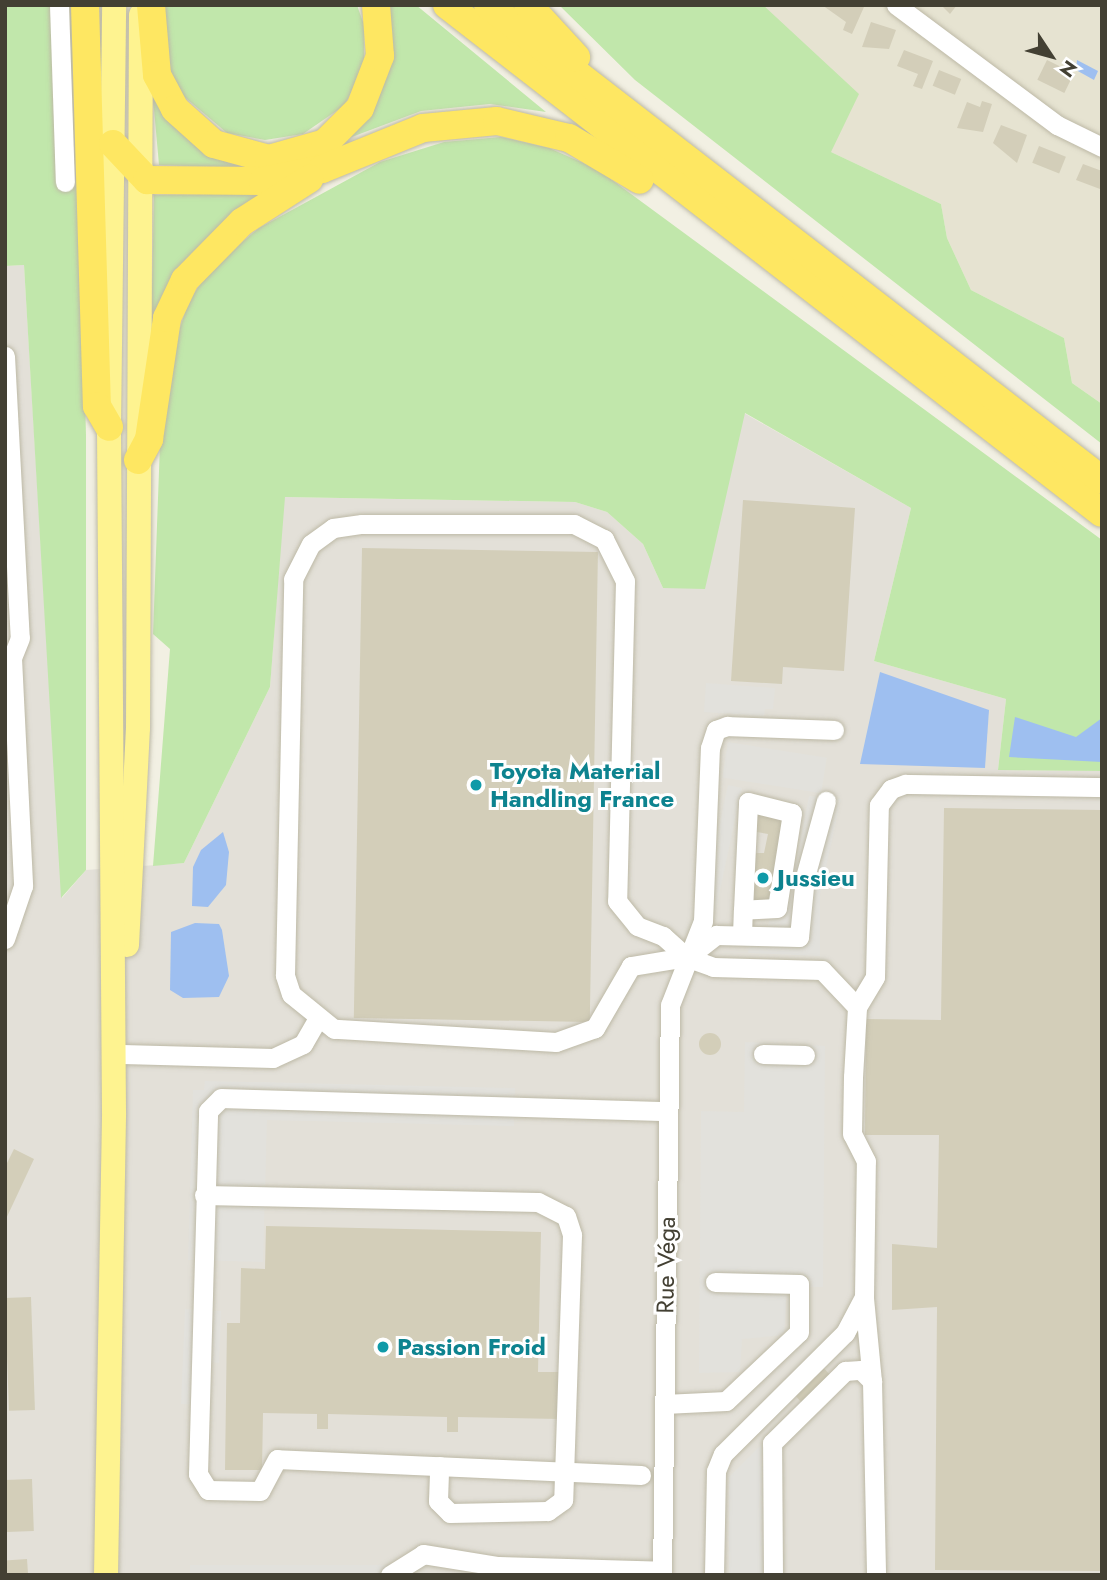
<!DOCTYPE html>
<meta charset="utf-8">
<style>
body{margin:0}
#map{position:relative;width:1107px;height:1580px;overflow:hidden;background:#f2f0e3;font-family:Jost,sans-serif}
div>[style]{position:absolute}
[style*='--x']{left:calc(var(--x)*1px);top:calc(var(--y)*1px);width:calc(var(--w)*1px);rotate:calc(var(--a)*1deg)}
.residential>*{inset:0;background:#e6e3d1}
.industrial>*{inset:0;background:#e3e0d8}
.green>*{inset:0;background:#c1e7ab}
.parking>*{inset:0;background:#e2e1dc;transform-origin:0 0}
.water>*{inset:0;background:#9ebff0}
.building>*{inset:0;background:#d3ceb9;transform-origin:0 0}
.round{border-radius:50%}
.roads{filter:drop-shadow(0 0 2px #bdb9a6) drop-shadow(0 0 2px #bdb9a6)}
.minor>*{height:19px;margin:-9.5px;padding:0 9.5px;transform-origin:9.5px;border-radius:9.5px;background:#fff}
.major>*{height:24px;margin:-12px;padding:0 12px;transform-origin:12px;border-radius:12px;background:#fef390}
.highway>*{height:28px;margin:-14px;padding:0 14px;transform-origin:14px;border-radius:14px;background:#fee762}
.dots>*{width:19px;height:19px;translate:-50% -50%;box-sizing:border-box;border:4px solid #fff;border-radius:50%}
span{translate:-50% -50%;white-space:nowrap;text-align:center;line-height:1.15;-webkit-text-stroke:6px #fff;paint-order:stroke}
.culture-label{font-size:24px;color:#0d838f;font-weight:700}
.left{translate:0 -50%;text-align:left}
.street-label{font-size:24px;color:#434033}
.frame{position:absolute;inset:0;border:7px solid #434033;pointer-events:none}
.north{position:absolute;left:1016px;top:21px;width:70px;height:70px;-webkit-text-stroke:5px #fff;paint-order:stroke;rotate:126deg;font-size:19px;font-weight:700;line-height:28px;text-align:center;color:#434033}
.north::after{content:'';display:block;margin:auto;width:24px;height:32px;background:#434033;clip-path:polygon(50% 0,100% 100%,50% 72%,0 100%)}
</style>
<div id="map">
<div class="residential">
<div style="clip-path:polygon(763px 5px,1102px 5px,1102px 404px,1072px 383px,1064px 338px,971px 290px,947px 238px,941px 204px,831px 152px)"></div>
</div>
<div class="industrial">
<div style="clip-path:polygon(24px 265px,62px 898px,86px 870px,184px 863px,270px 687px,284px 497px,575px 502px,607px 512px,643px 544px,663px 588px,744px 413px,911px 508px,874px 661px,1006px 699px,998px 770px,1102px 771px,1102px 1575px,5px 1575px,5px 266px)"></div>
</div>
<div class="green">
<div style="clip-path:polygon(5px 5px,71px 5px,77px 99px,86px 435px,86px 870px,61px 898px,24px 265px,5px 266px)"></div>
<div style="clip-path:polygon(163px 5px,357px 5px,364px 25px,364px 64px,345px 105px,303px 134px,265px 140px,227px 133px,181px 94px,167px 66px)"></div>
<div style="clip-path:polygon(389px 5px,416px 5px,546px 112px,490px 104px,421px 111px,349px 138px,390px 58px)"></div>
<div style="clip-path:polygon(559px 5px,763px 5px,859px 94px,831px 152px,941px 204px,947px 238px,971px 290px,1064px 338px,1072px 383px,1102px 404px,1102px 444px,635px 80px)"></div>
<div style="clip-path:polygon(152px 87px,160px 105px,285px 169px,159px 165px)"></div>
<div style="clip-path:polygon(501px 137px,549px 148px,597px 169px,1102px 540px,1102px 771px,998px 770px,1006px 699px,874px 661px,911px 508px,745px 413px,705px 589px,663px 588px,643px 544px,607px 512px,575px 502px,285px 497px,270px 687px,184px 863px,153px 866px,170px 649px,153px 634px,160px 444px,165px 374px,188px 303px,210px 269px,259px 228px,380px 162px,444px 142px)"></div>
<div style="clip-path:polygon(274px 193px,151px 340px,154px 195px)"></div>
</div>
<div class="parking">
<div style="clip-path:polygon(706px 683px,775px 688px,773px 709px,765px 709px,764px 716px,704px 712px)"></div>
<div style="left:728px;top:742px;width:100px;height:36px;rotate:9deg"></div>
<div style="left:728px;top:785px;width:14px;height:125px;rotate:12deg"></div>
<div style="clip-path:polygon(809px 796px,841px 799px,820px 894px,820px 956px,748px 953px,750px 930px,768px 929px,769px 919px,785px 918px)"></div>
<div style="clip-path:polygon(745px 1042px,825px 1046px,823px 1287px,787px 1287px,784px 1335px,742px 1339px,740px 1372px,699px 1373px,701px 1111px,744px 1112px)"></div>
<div style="clip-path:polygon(205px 1081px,515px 1088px,514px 1126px,267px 1120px,263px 1262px,188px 1260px,193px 1090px,204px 1090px)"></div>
<div style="clip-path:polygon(185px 1309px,221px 1311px,219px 1363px,209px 1362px,207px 1405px,181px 1404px)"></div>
<div style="clip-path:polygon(762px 1444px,764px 1575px,729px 1575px,729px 1477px)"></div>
<div style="left:190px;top:1565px;width:200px;height:10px"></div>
</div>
<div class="water">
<div style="clip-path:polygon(1077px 60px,1098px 71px,1094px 80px,1076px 70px)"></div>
<div style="clip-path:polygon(880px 672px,989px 710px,985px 768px,860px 764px)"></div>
<div style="clip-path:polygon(1015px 717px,1076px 737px,1102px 718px,1102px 762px,1009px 757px)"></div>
<div style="clip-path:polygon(223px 832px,229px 852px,226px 885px,208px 907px,192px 906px,193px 867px,201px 850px)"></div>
<div style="clip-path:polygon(195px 923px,219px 924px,222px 930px,229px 976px,219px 997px,183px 998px,170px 990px,171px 932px)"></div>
</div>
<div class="building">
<div style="clip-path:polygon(822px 5px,864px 7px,852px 34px,843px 30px,846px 22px)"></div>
<div style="clip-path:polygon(941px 5px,957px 5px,950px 14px)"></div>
<div style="clip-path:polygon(871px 22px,896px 30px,889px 49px,862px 47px)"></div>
<div style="clip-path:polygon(904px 50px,933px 61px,922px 89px,913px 86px,918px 74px,897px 66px)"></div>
<div style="left:1047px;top:60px;width:30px;height:22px;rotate:26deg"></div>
<div style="left:939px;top:70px;width:24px;height:17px;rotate:22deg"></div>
<div style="clip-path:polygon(982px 101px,992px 104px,983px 132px,957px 128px,967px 102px,980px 107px)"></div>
<div style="clip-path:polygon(1001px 125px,1027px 135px,1017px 163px,993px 143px)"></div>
<div style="left:1039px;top:146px;width:29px;height:18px;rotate:22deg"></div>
<div style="clip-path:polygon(1083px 164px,1102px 171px,1100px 189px,1076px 180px)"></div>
<div style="clip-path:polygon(743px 500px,855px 508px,844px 671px,783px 667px,782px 684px,731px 681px)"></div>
<div style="left:362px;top:548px;width:236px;height:470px;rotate:1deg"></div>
<div style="clip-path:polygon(944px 808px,1102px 810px,1102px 1571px,935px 1570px,937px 1307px,892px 1310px,892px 1244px,937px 1248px,939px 1135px,865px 1135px,866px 1019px,941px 1020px)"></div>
<div style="clip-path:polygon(753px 811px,785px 822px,768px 902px,752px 903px,752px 853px,764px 853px,768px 834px,752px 831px)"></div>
<div class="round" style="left:699px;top:1033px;width:22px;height:22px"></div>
<div style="clip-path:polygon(14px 1149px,34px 1159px,5px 1221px,5px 1167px)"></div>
<div style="clip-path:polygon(266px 1226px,541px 1232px,538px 1372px,560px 1372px,559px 1419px,458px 1417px,458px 1432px,447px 1432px,447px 1417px,328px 1414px,328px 1429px,317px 1429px,317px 1414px,263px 1413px,262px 1470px,225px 1470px,227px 1323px,240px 1323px,241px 1268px,265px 1269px)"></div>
<div style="left:31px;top:1297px;width:113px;height:26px;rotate:88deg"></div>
<div style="clip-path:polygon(821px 1365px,831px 1376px,801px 1402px,795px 1395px)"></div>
<div style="left:32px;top:1479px;width:52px;height:27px;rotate:88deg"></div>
<div style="left:27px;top:1559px;width:16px;height:22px;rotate:86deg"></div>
</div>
<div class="roads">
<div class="minor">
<div style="--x:59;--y:5;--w:177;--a:88.1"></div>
<div style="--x:896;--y:5;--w:201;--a:36.7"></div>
<div style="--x:1057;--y:125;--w:50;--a:26.1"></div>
<div style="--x:5;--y:356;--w:282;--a:87"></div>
<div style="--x:20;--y:638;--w:22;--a:112"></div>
<div style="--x:12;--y:658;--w:228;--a:87.2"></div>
<div style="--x:23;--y:886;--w:56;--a:108.8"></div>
<div style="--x:742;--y:935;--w:25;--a:-88"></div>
<div style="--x:743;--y:910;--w:108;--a:-87.3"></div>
<div style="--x:748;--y:802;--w:45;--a:14"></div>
<div style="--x:792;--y:813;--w:96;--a:99"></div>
<div style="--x:777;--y:908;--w:34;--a:177"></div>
<div style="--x:686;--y:957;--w:56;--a:170.7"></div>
<div style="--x:631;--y:966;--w:72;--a:120.1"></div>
<div style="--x:595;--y:1028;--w:41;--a:160.3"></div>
<div style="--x:556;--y:1042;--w:222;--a:-176.6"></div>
<div style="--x:334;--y:1029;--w:55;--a:-140.9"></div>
<div style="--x:291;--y:994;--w:20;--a:-108"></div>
<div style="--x:285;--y:975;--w:396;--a:-88.8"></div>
<div style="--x:293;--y:579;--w:39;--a:-63"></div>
<div style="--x:311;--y:544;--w:27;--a:-36"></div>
<div style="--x:333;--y:528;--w:29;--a:-8"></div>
<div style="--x:362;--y:524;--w:212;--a:0"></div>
<div style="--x:574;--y:524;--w:34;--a:27"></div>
<div style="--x:604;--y:539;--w:47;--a:63.4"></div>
<div style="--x:625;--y:581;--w:320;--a:91.4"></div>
<div style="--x:617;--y:901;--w:32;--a:51"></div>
<div style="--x:637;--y:926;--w:28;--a:21"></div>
<div style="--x:663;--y:936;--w:31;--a:42"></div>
<div style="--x:686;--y:957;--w:29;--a:20"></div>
<div style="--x:713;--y:967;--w:109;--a:1.6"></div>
<div style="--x:822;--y:970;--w:51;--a:46.6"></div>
<div style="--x:688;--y:957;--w:36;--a:-38"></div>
<div style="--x:716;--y:935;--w:83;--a:1.4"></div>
<div style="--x:799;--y:937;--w:60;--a:-84.3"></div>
<div style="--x:805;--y:877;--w:79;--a:-74.6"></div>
<div style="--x:122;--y:1054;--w:151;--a:1.5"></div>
<div style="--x:273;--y:1058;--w:33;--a:-25"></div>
<div style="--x:303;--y:1044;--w:30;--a:-60"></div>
<div style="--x:763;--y:1054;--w:42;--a:1.4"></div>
<div style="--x:204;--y:1195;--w:334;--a:1.2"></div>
<div style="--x:538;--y:1202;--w:31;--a:27"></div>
<div style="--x:566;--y:1216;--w:20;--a:72"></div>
<div style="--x:572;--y:1235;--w:265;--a:91.9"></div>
<div style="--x:563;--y:1500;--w:19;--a:144"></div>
<div style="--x:548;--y:1511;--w:98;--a:178.8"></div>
<div style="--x:450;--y:1513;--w:17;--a:-135"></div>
<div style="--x:438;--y:1501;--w:35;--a:-88"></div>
<div style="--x:864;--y:1298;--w:83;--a:84.5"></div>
<div style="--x:664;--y:1404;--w:62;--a:-2.8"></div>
<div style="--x:726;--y:1401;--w:100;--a:-43.4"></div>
<div style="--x:799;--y:1332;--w:48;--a:-90"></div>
<div style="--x:799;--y:1284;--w:84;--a:-178.6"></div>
<div style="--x:641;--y:1475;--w:364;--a:-177.5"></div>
<div style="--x:277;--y:1459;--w:36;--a:118"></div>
<div style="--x:260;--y:1491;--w:52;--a:-178.9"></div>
<div style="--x:208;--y:1490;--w:19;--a:-122"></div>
<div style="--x:198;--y:1474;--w:363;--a:-88.4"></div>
<div style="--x:208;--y:1111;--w:18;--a:-45"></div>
<div style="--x:221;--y:1098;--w:447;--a:1.7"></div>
<div style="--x:390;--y:1575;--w:39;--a:-32"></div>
<div style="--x:423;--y:1554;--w:76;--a:9.1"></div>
<div style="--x:498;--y:1566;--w:164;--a:1.7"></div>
<div style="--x:662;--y:1575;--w:570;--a:-89.2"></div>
<div style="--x:670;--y:1005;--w:90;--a:-68.6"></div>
<div style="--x:703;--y:921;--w:173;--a:-87.7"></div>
<div style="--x:710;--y:748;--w:19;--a:-72"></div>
<div style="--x:716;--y:730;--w:12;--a:-20"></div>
<div style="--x:727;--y:726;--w:107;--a:2.1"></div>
<div style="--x:714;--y:1575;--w:104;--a:-88.9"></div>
<div style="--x:716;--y:1471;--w:18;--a:-68"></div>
<div style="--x:723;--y:1454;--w:172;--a:-44.8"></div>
<div style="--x:845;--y:1333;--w:41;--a:-62.2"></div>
<div style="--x:864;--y:1297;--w:136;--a:-89.2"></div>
<div style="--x:866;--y:1161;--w:30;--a:-117"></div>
<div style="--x:852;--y:1134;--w:57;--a:-89"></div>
<div style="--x:853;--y:1077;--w:70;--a:-86.7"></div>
<div style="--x:857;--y:1007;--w:35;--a:-59"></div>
<div style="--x:875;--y:977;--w:172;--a:-88.7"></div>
<div style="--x:879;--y:805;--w:20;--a:-53"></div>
<div style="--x:891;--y:789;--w:15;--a:-20"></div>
<div style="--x:905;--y:784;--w:197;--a:0.9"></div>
<div style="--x:773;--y:1575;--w:132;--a:-90.4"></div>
<div style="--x:772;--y:1443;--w:103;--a:-44.6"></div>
<div style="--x:845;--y:1371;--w:16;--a:-4"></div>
<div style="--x:861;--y:1370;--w:16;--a:45"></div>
<div style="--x:872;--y:1381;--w:194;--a:88.8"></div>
</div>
<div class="major">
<div style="--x:127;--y:945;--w:217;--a:-87.1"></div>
<div style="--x:138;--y:728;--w:713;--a:-89.76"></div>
<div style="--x:106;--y:1575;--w:462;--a:-89"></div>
<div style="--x:114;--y:1113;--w:686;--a:-90.42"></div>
<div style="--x:109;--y:427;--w:422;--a:-89.3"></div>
</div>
<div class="highway">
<div style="--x:85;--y:5;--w:401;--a:88.3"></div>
<div style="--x:97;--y:406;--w:24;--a:60"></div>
<div style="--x:151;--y:5;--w:70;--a:85.1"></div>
<div style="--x:157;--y:75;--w:38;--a:62"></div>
<div style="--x:175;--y:109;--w:52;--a:41.9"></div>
<div style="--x:214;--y:144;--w:57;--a:15.3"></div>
<div style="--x:269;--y:159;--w:58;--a:-15.9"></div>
<div style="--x:325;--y:143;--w:49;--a:-45"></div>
<div style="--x:360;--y:108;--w:56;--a:-69"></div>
<div style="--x:380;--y:56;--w:51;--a:-94.5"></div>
<div style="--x:447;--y:5;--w:829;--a:37.8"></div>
<div style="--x:488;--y:5;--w:776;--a:37.73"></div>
<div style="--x:528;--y:5;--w:71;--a:47.3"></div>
<div style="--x:113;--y:144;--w:50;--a:46.6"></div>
<div style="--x:147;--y:180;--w:116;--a:0.5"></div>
<div style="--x:263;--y:181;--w:60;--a:-11.5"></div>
<div style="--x:322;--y:169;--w:109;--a:-22.1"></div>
<div style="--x:423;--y:128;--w:74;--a:-5.4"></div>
<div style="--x:497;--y:121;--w:74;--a:13.3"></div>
<div style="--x:569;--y:138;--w:82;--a:30.6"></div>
<div style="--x:138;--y:460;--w:24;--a:-62"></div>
<div style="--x:149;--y:439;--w:122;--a:-81.5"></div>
<div style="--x:167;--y:318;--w:42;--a:-64.7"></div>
<div style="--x:185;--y:280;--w:81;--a:-45.5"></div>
<div style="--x:242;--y:222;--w:80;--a:-32.7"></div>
</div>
</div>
<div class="dots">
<div style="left:476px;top:785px;background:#0f9aa8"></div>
<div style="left:763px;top:878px;background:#0f9aa8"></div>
<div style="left:383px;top:1347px;background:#0f9aa8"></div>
</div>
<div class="culture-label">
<span class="left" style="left:490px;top:785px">Toyota Material<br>Handling France</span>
<span class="left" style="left:777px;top:878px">Jussieu</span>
<span class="left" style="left:397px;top:1347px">Passion Froid</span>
</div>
<div class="street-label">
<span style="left:666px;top:1265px;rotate:-89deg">Rue Véga</span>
</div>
<div class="frame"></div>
<div class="north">N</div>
</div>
